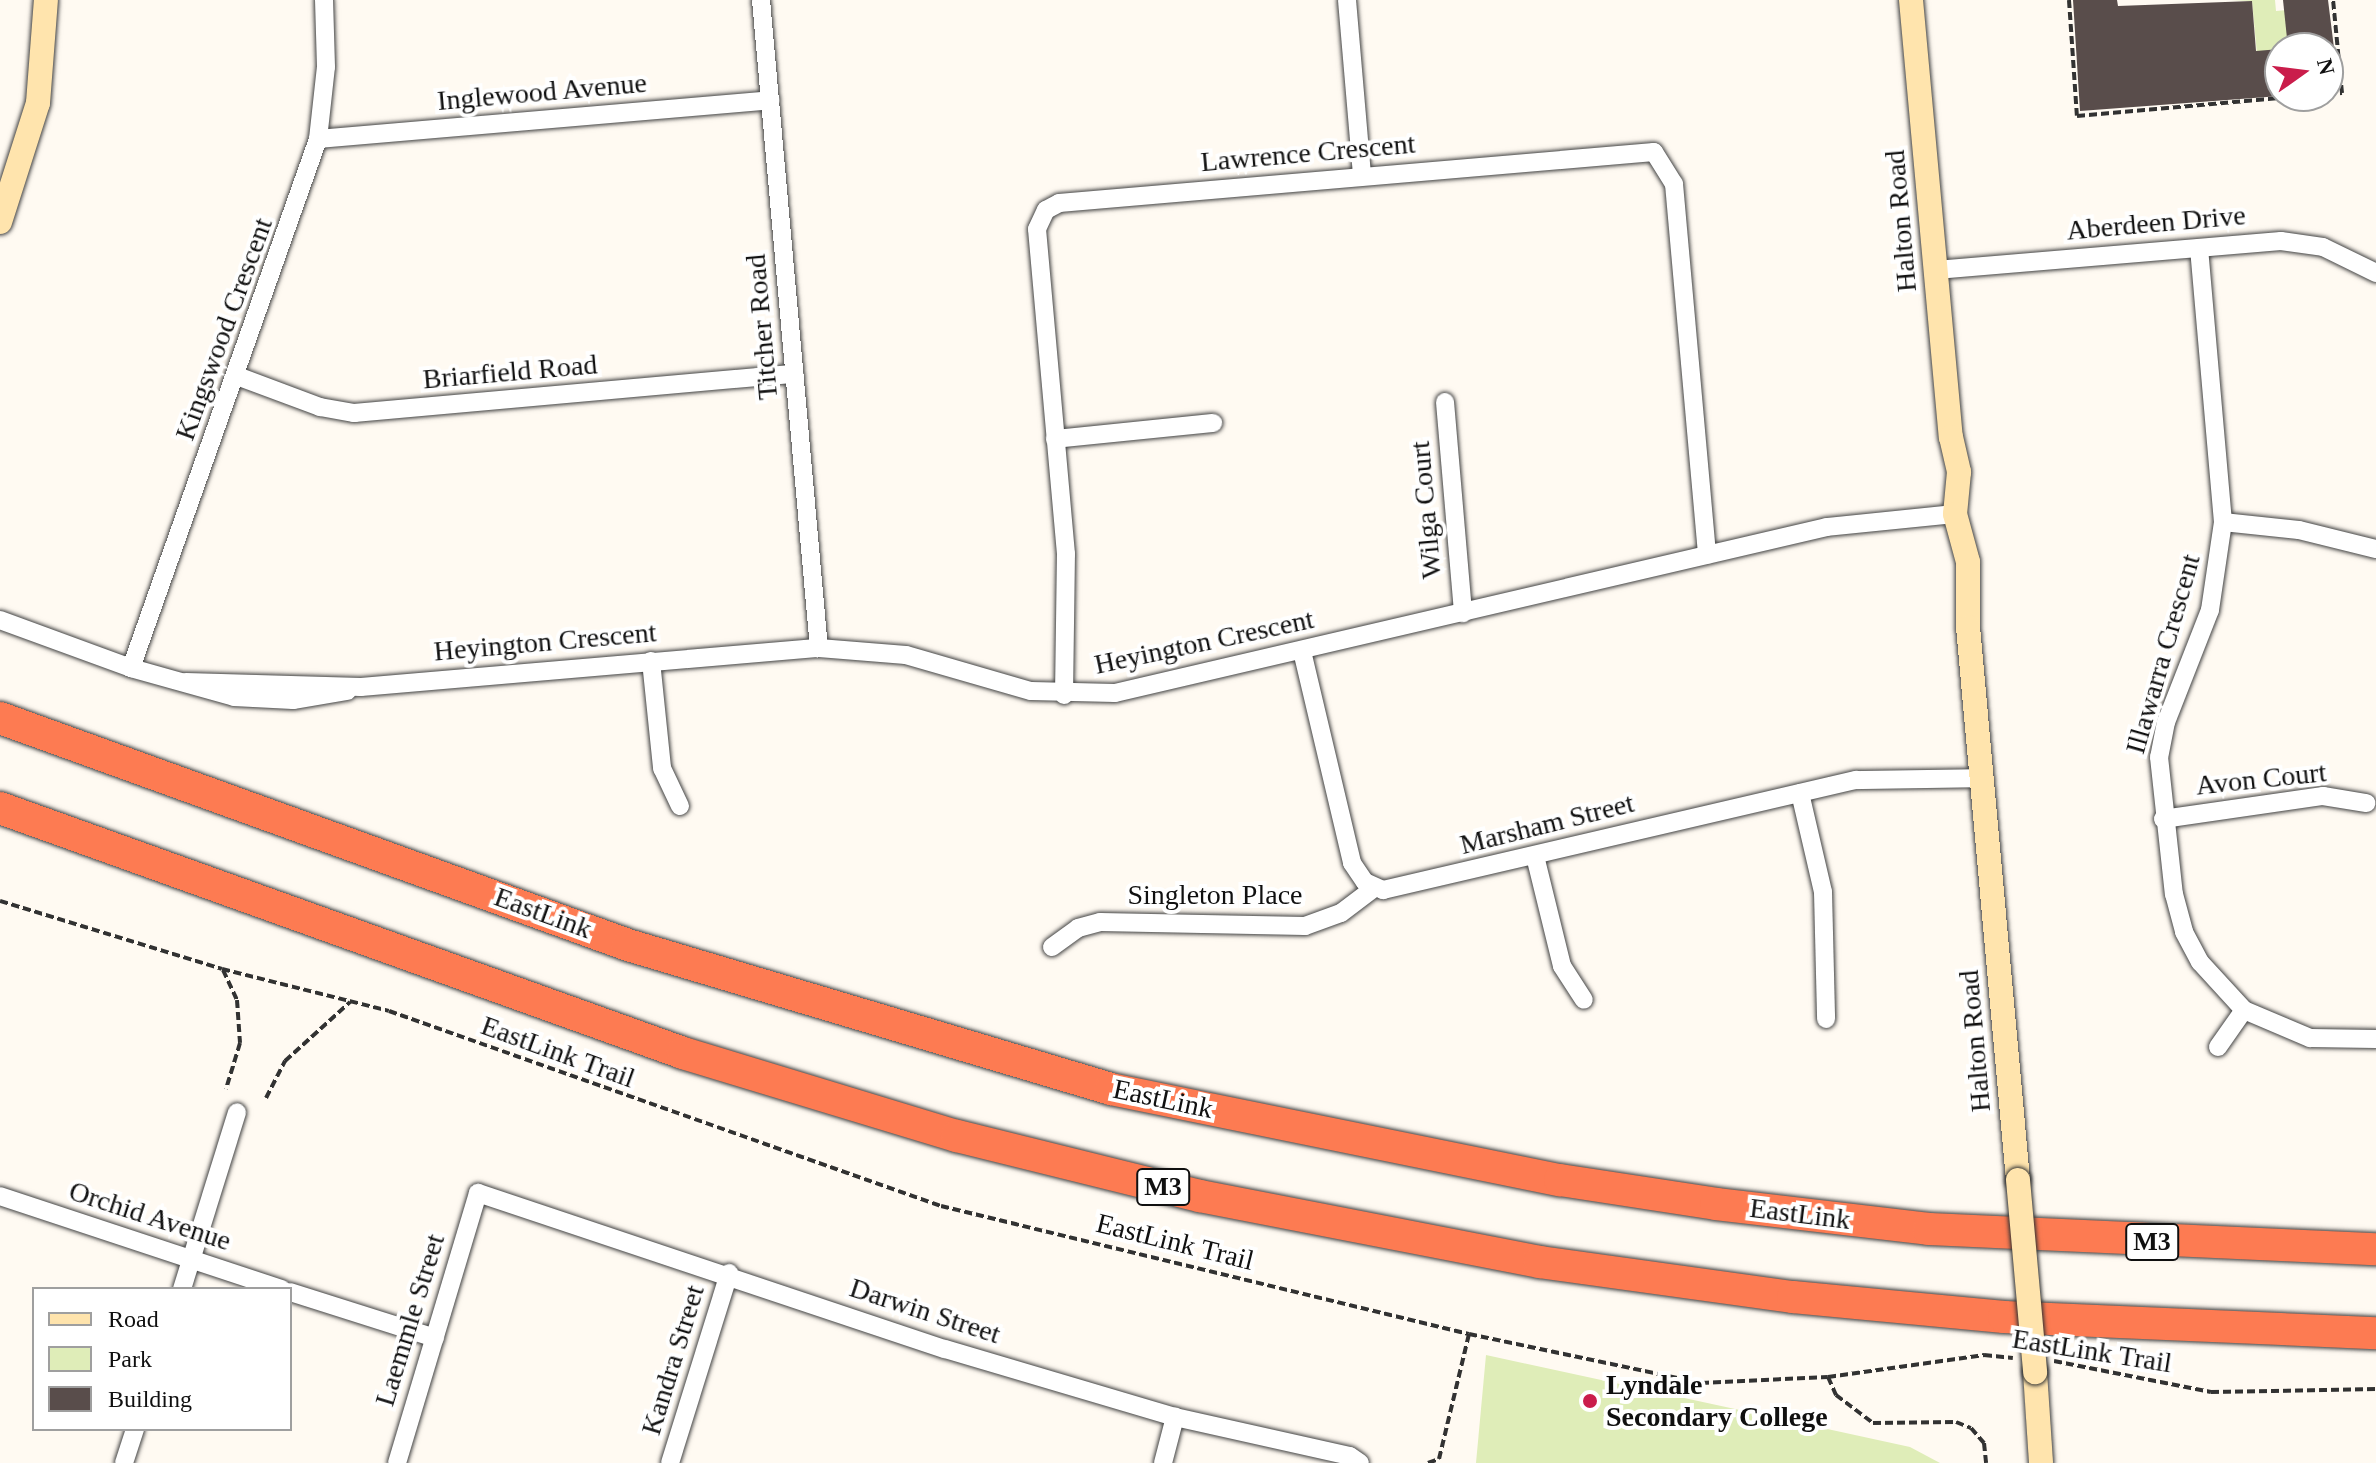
<!DOCTYPE html>
<style>
body{margin:0}
#map{position:relative;width:2376px;height:1463px;overflow:hidden;background:#fffaf2;font-family:Georgia,serif}
div>[style]{position:absolute}
[style*='--x']{left:calc(var(--x)*1px);top:calc(var(--y)*1px);width:calc(var(--w)*1px);rotate:calc(var(--a)*1deg)}
.green>*{inset:0;background:#dfedb8}
.building>*{inset:0;background:#594d4b}
.path>*{height:4px;margin-top:-2px;transform-origin:0;background:repeating-linear-gradient(90deg,#323232 0 8px,transparent 0 12px)}
.roads{filter:drop-shadow(0 0 2px #434343) drop-shadow(0 0 2px #434343)}
.street>*{height:18px;margin:-9px;padding:0 9px;transform-origin:9px;border-radius:9px;background:#fff}
.secondary>*{height:24px;margin:-12px;padding:0 12px;transform-origin:12px;border-radius:12px;background:#ffe4ad}
.highway>*{height:32px;margin:-16px;padding:0 16px;transform-origin:16px;border-radius:16px;background:#fd7b52}
.bridges{filter:drop-shadow(0 0 2px #323232) drop-shadow(0 0 2px #323232)}
.secondary-bridge>*{height:24px;margin:-12px;padding:0 12px;transform-origin:12px;border-radius:12px;background:#ffe4ad}
.dots>*{width:22px;height:22px;translate:-50% -50%;box-sizing:border-box;border:4px solid #fff;border-radius:50%}
span{translate:-50% -50%;white-space:nowrap;text-align:center;line-height:1.15;-webkit-text-stroke:8px #fff;paint-order:stroke}
.shield-label span{padding:2px 6px;background:#fff;border:2px solid;border-radius:6px;-webkit-text-stroke-width:0}
.shield-label{font-size:26px;color:#101010;font-weight:700}
.street-label{font-size:28px;color:#101010}
.poi-label{font-size:28px;color:#101010;font-weight:700}
.left{translate:0 -50%;text-align:left}
.legend{position:absolute;left:32px;top:1287px;width:260px;height:144px;box-sizing:border-box;background:#fff;border:2px solid #9f9f9f;margin:0;padding:10px 14px;list-style:none;font-size:24px;color:#101010}
.legend li{display:flex;align-items:center;gap:16px;height:40px}
.legend b{width:40px;border:2px solid #9f9f9f}
.north{position:absolute;left:2264px;top:32px;width:80px;height:80px;box-sizing:border-box;background:#fff;border:2px solid #9f9f9f;border-radius:50%;rotate:76deg;font-size:22px;font-weight:700;line-height:32px;text-align:center;color:#101010}
.north::after{content:'';display:block;margin:auto;width:28px;height:36px;background:#ca1d4b;clip-path:polygon(50% 0,100% 100%,50% 72%,0 100%)}
</style>
<div id="map">
<div class="green">
<div style="clip-path:polygon(2231px 0,2275px 0,2276px 11px,2287px 10px,2290px 48px,2257px 54px,2252px 1px)"></div>
<div style="clip-path:polygon(1486px 1355px,1910px 1447px,1940px 1463px,1476px 1463px)"></div>
</div>
<div class="building">
<div style="clip-path:polygon(2073px 0,2117px 0,2118px 6px,2252px 1px,2256px 51px,2280px 49px,2280px 96px,2080px 111px)"></div>
<div style="clip-path:polygon(2283px 0,2328px 0,2334px 48px,2288px 48px)"></div>
</div>
<div class="path">
<div style="--x:2069;--y:0;--w:116;--a:86.1"></div>
<div style="--x:2077;--y:116;--w:227;--a:-5.1"></div>
<div style="--x:2328;--y:94;--w:14;--a:-4"></div>
<div style="--x:2342;--y:93;--w:93;--a:-95.5"></div>
<div style="--x:0;--y:901;--w:232;--a:17"></div>
<div style="--x:222;--y:969;--w:172;--a:14.1"></div>
<div style="--x:389;--y:1011;--w:585;--a:19.46"></div>
<div style="--x:941;--y:1206;--w:543;--a:13.63"></div>
<div style="--x:1469;--y:1334;--w:237;--a:11.9"></div>
<div style="--x:1701;--y:1383;--w:127;--a:-2.7"></div>
<div style="--x:1828;--y:1377;--w:158;--a:-8"></div>
<div style="--x:1984;--y:1355;--w:29;--a:6"></div>
<div style="--x:223;--y:970;--w:33;--a:65"></div>
<div style="--x:237;--y:1000;--w:43;--a:86"></div>
<div style="--x:240;--y:1043;--w:48;--a:106.9"></div>
<div style="--x:266;--y:1098;--w:42;--a:-62.8"></div>
<div style="--x:285;--y:1061;--w:88;--a:-42.2"></div>
<div style="--x:2054;--y:1361;--w:160;--a:11.2"></div>
<div style="--x:2211;--y:1392;--w:165;--a:-1"></div>
<div style="--x:1828;--y:1377;--w:20;--a:66"></div>
<div style="--x:1836;--y:1395;--w:46;--a:37.1"></div>
<div style="--x:1873;--y:1423;--w:83;--a:-0.7"></div>
<div style="--x:1956;--y:1422;--w:16;--a:22"></div>
<div style="--x:1971;--y:1428;--w:20;--a:49"></div>
<div style="--x:1984;--y:1443;--w:20;--a:84"></div>
<div style="--x:1428;--y:1463;--w:12;--a:-20"></div>
<div style="--x:1439;--y:1459;--w:129;--a:-76.5"></div>
</div>
<div class="roads">
<div class="street">
<div style="--x:761;--y:0;--w:651;--a:84.89"></div>
<div style="--x:1347;--y:0;--w:177;--a:85.1"></div>
<div style="--x:318;--y:139;--w:454;--a:-4.9"></div>
<div style="--x:2199;--y:248;--w:275;--a:85"></div>
<div style="--x:2223;--y:522;--w:89;--a:98.4"></div>
<div style="--x:2210;--y:610;--w:120;--a:111.4"></div>
<div style="--x:2166;--y:722;--w:36;--a:101"></div>
<div style="--x:2159;--y:757;--w:138;--a:83.8"></div>
<div style="--x:2174;--y:894;--w:39;--a:75"></div>
<div style="--x:2184;--y:932;--w:34;--a:62"></div>
<div style="--x:2200;--y:962;--w:65;--a:47.5"></div>
<div style="--x:2244;--y:1010;--w:72;--a:23"></div>
<div style="--x:2310;--y:1038;--w:66;--a:0.9"></div>
<div style="--x:1936;--y:270;--w:346;--a:-4.8"></div>
<div style="--x:2281;--y:241;--w:42;--a:8.1"></div>
<div style="--x:2323;--y:247;--w:59;--a:26.1"></div>
<div style="--x:237;--y:376;--w:89;--a:20.5"></div>
<div style="--x:320;--y:407;--w:35;--a:10"></div>
<div style="--x:354;--y:413;--w:442;--a:-5.1"></div>
<div style="--x:1445;--y:402;--w:212;--a:85.1"></div>
<div style="--x:1055;--y:439;--w:159;--a:-5.8"></div>
<div style="--x:2223;--y:522;--w:76;--a:6"></div>
<div style="--x:2299;--y:530;--w:79;--a:13.9"></div>
<div style="--x:0;--y:620;--w:140;--a:20.1"></div>
<div style="--x:131;--y:668;--w:107;--a:15.7"></div>
<div style="--x:234;--y:697;--w:59;--a:2.9"></div>
<div style="--x:293;--y:700;--w:55;--a:-9.5"></div>
<div style="--x:1302;--y:651;--w:218;--a:76.7"></div>
<div style="--x:1352;--y:863;--w:23;--a:56"></div>
<div style="--x:1365;--y:882;--w:20;--a:24"></div>
<div style="--x:1383;--y:890;--w:486;--a:-13.1"></div>
<div style="--x:1856;--y:780;--w:126;--a:-0.9"></div>
<div style="--x:651;--y:661;--w:108;--a:84.1"></div>
<div style="--x:662;--y:768;--w:42;--a:64.7"></div>
<div style="--x:131;--y:668;--w:561;--a:-70.53"></div>
<div style="--x:318;--y:139;--w:72;--a:-83.7"></div>
<div style="--x:326;--y:67;--w:67;--a:-91.7"></div>
<div style="--x:186;--y:682;--w:175;--a:1.6"></div>
<div style="--x:361;--y:687;--w:460;--a:-4.9"></div>
<div style="--x:819;--y:648;--w:87;--a:4.6"></div>
<div style="--x:906;--y:655;--w:130;--a:16.1"></div>
<div style="--x:1031;--y:691;--w:84;--a:1.4"></div>
<div style="--x:1115;--y:693;--w:731;--a:-13.12"></div>
<div style="--x:1827;--y:527;--w:129;--a:-5.8"></div>
<div style="--x:1064;--y:695;--w:141;--a:-89.2"></div>
<div style="--x:1066;--y:554;--w:326;--a:-95.1"></div>
<div style="--x:1037;--y:229;--w:21;--a:-65"></div>
<div style="--x:1046;--y:210;--w:15;--a:-28"></div>
<div style="--x:1059;--y:203;--w:597;--a:-4.9"></div>
<div style="--x:1654;--y:152;--w:38;--a:58"></div>
<div style="--x:1674;--y:184;--w:372;--a:84.9"></div>
<div style="--x:1800;--y:793;--w:102;--a:76.9"></div>
<div style="--x:1823;--y:892;--w:127;--a:88.6"></div>
<div style="--x:2163;--y:819;--w:162;--a:-8.2"></div>
<div style="--x:2323;--y:796;--w:44;--a:9.2"></div>
<div style="--x:1535;--y:856;--w:113;--a:76.2"></div>
<div style="--x:1562;--y:966;--w:40;--a:57.1"></div>
<div style="--x:1052;--y:947;--w:32;--a:-36"></div>
<div style="--x:1078;--y:928;--w:23;--a:-15"></div>
<div style="--x:1100;--y:922;--w:205;--a:1.1"></div>
<div style="--x:1305;--y:926;--w:38;--a:-20"></div>
<div style="--x:1341;--y:913;--w:41;--a:-37.1"></div>
<div style="--x:2218;--y:1047;--w:45;--a:-54.9"></div>
<div style="--x:0;--y:1196;--w:297;--a:18.3"></div>
<div style="--x:182;--y:1289;--w:185;--a:-72.7"></div>
<div style="--x:290;--y:1292;--w:152;--a:17.6"></div>
<div style="--x:124;--y:1463;--w:36;--a:-72"></div>
<div style="--x:397;--y:1463;--w:282;--a:-73.3"></div>
<div style="--x:478;--y:1193;--w:492;--a:18.5"></div>
<div style="--x:945;--y:1349;--w:240;--a:16.5"></div>
<div style="--x:1175;--y:1417;--w:179;--a:12.6"></div>
<div style="--x:1350;--y:1456;--w:12;--a:35"></div>
<div style="--x:670;--y:1463;--w:199;--a:-72.7"></div>
<div style="--x:1163;--y:1463;--w:48;--a:-75.4"></div>
</div>
<div class="secondary">
<div style="--x:1911;--y:0;--w:439;--a:84.8"></div>
<div style="--x:1951;--y:437;--w:36;--a:77"></div>
<div style="--x:1959;--y:472;--w:42;--a:95.4"></div>
<div style="--x:1955;--y:514;--w:50;--a:74.8"></div>
<div style="--x:1968;--y:562;--w:65;--a:90"></div>
<div style="--x:1968;--y:627;--w:555;--a:84.83"></div>
<div style="--x:0;--y:222;--w:125;--a:-72.3"></div>
<div style="--x:38;--y:103;--w:103;--a:-85.6"></div>
<div style="--x:2035;--y:1372;--w:91;--a:86.2"></div>
</div>
<div class="highway">
<div style="--x:0;--y:718;--w:668;--a:19.87"></div>
<div style="--x:628;--y:945;--w:504;--a:16.6"></div>
<div style="--x:1111;--y:1089;--w:458;--a:11.5"></div>
<div style="--x:1560;--y:1180;--w:158;--a:8.7"></div>
<div style="--x:1716;--y:1204;--w:214;--a:6.7"></div>
<div style="--x:1929;--y:1229;--w:447;--a:2.6"></div>
<div style="--x:0;--y:808;--w:726;--a:19.73"></div>
<div style="--x:683;--y:1053;--w:286;--a:16.9"></div>
<div style="--x:957;--y:1136;--w:250;--a:13.9"></div>
<div style="--x:1200;--y:1196;--w:346;--a:11"></div>
<div style="--x:1540;--y:1262;--w:255;--a:7.9"></div>
<div style="--x:1793;--y:1297;--w:212;--a:5.4"></div>
<div style="--x:2004;--y:1317;--w:372;--a:2.5"></div>
</div>
</div>
<div class="bridges">
<div class="secondary-bridge">
<div style="--x:2018;--y:1180;--w:193;--a:84.9"></div>
</div>
</div>
<div class="dots">
<div style="left:1590px;top:1401px;background:#ca1d4b"></div>
</div>
<div class="shield-label">
<span style="left:1163px;top:1187px">M3</span>
<span style="left:2152px;top:1242px">M3</span>
</div>
<div class="street-label">
<span style="left:542px;top:92px;rotate:-5deg">Inglewood Avenue</span>
<span style="left:1308px;top:153px;rotate:-5deg">Lawrence Crescent</span>
<span style="left:1901px;top:221px;rotate:-95deg">Halton Road</span>
<span style="left:2156px;top:223px;rotate:-5deg">Aberdeen Drive</span>
<span style="left:762px;top:327px;rotate:-95deg">Titcher Road</span>
<span style="left:224px;top:329px;rotate:-70deg">Kingswood Crescent</span>
<span style="left:510px;top:372px;rotate:-5deg">Briarfield Road</span>
<span style="left:1426px;top:510px;rotate:-95deg">Wilga Court</span>
<span style="left:545px;top:642px;rotate:-5deg">Heyington Crescent</span>
<span style="left:1204px;top:642px;rotate:-12deg">Heyington Crescent</span>
<span style="left:2163px;top:654px;rotate:-74deg">Illawarra Crescent</span>
<span style="left:2261px;top:779px;rotate:-6deg">Avon Court</span>
<span style="left:1547px;top:824px;rotate:-14deg">Marsham Street</span>
<span style="left:1215px;top:895px">Singleton Place</span>
<span style="left:543px;top:913px;rotate:20deg">EastLink</span>
<span style="left:1975px;top:1041px;rotate:-95deg">Halton Road</span>
<span style="left:558px;top:1052px;rotate:20deg">EastLink Trail</span>
<span style="left:1163px;top:1099px;rotate:12deg">EastLink</span>
<span style="left:1800px;top:1214px;rotate:7deg">EastLink</span>
<span style="left:150px;top:1216px;rotate:18deg">Orchid Avenue</span>
<span style="left:1175px;top:1242px;rotate:14deg">EastLink Trail</span>
<span style="left:925px;top:1311px;rotate:18deg">Darwin Street</span>
<span style="left:410px;top:1320px;rotate:-73deg">Laemmle Street</span>
<span style="left:2092px;top:1351px;rotate:9deg">EastLink Trail</span>
<span style="left:673px;top:1360px;rotate:-73deg">Kandra Street</span>
</div>
<div class="poi-label">
<span class="left" style="left:1606px;top:1401px">Lyndale<br>Secondary College</span>
</div>
<ul class="legend">
<li><b style="height:10px;background:#ffe4ad"></b>Road</li>
<li><b style="height:22px;background:#dfedb8"></b>Park</li>
<li><b style="height:22px;background:#594d4b"></b>Building</li>
</ul>
<div class="north">N</div>
</div>
